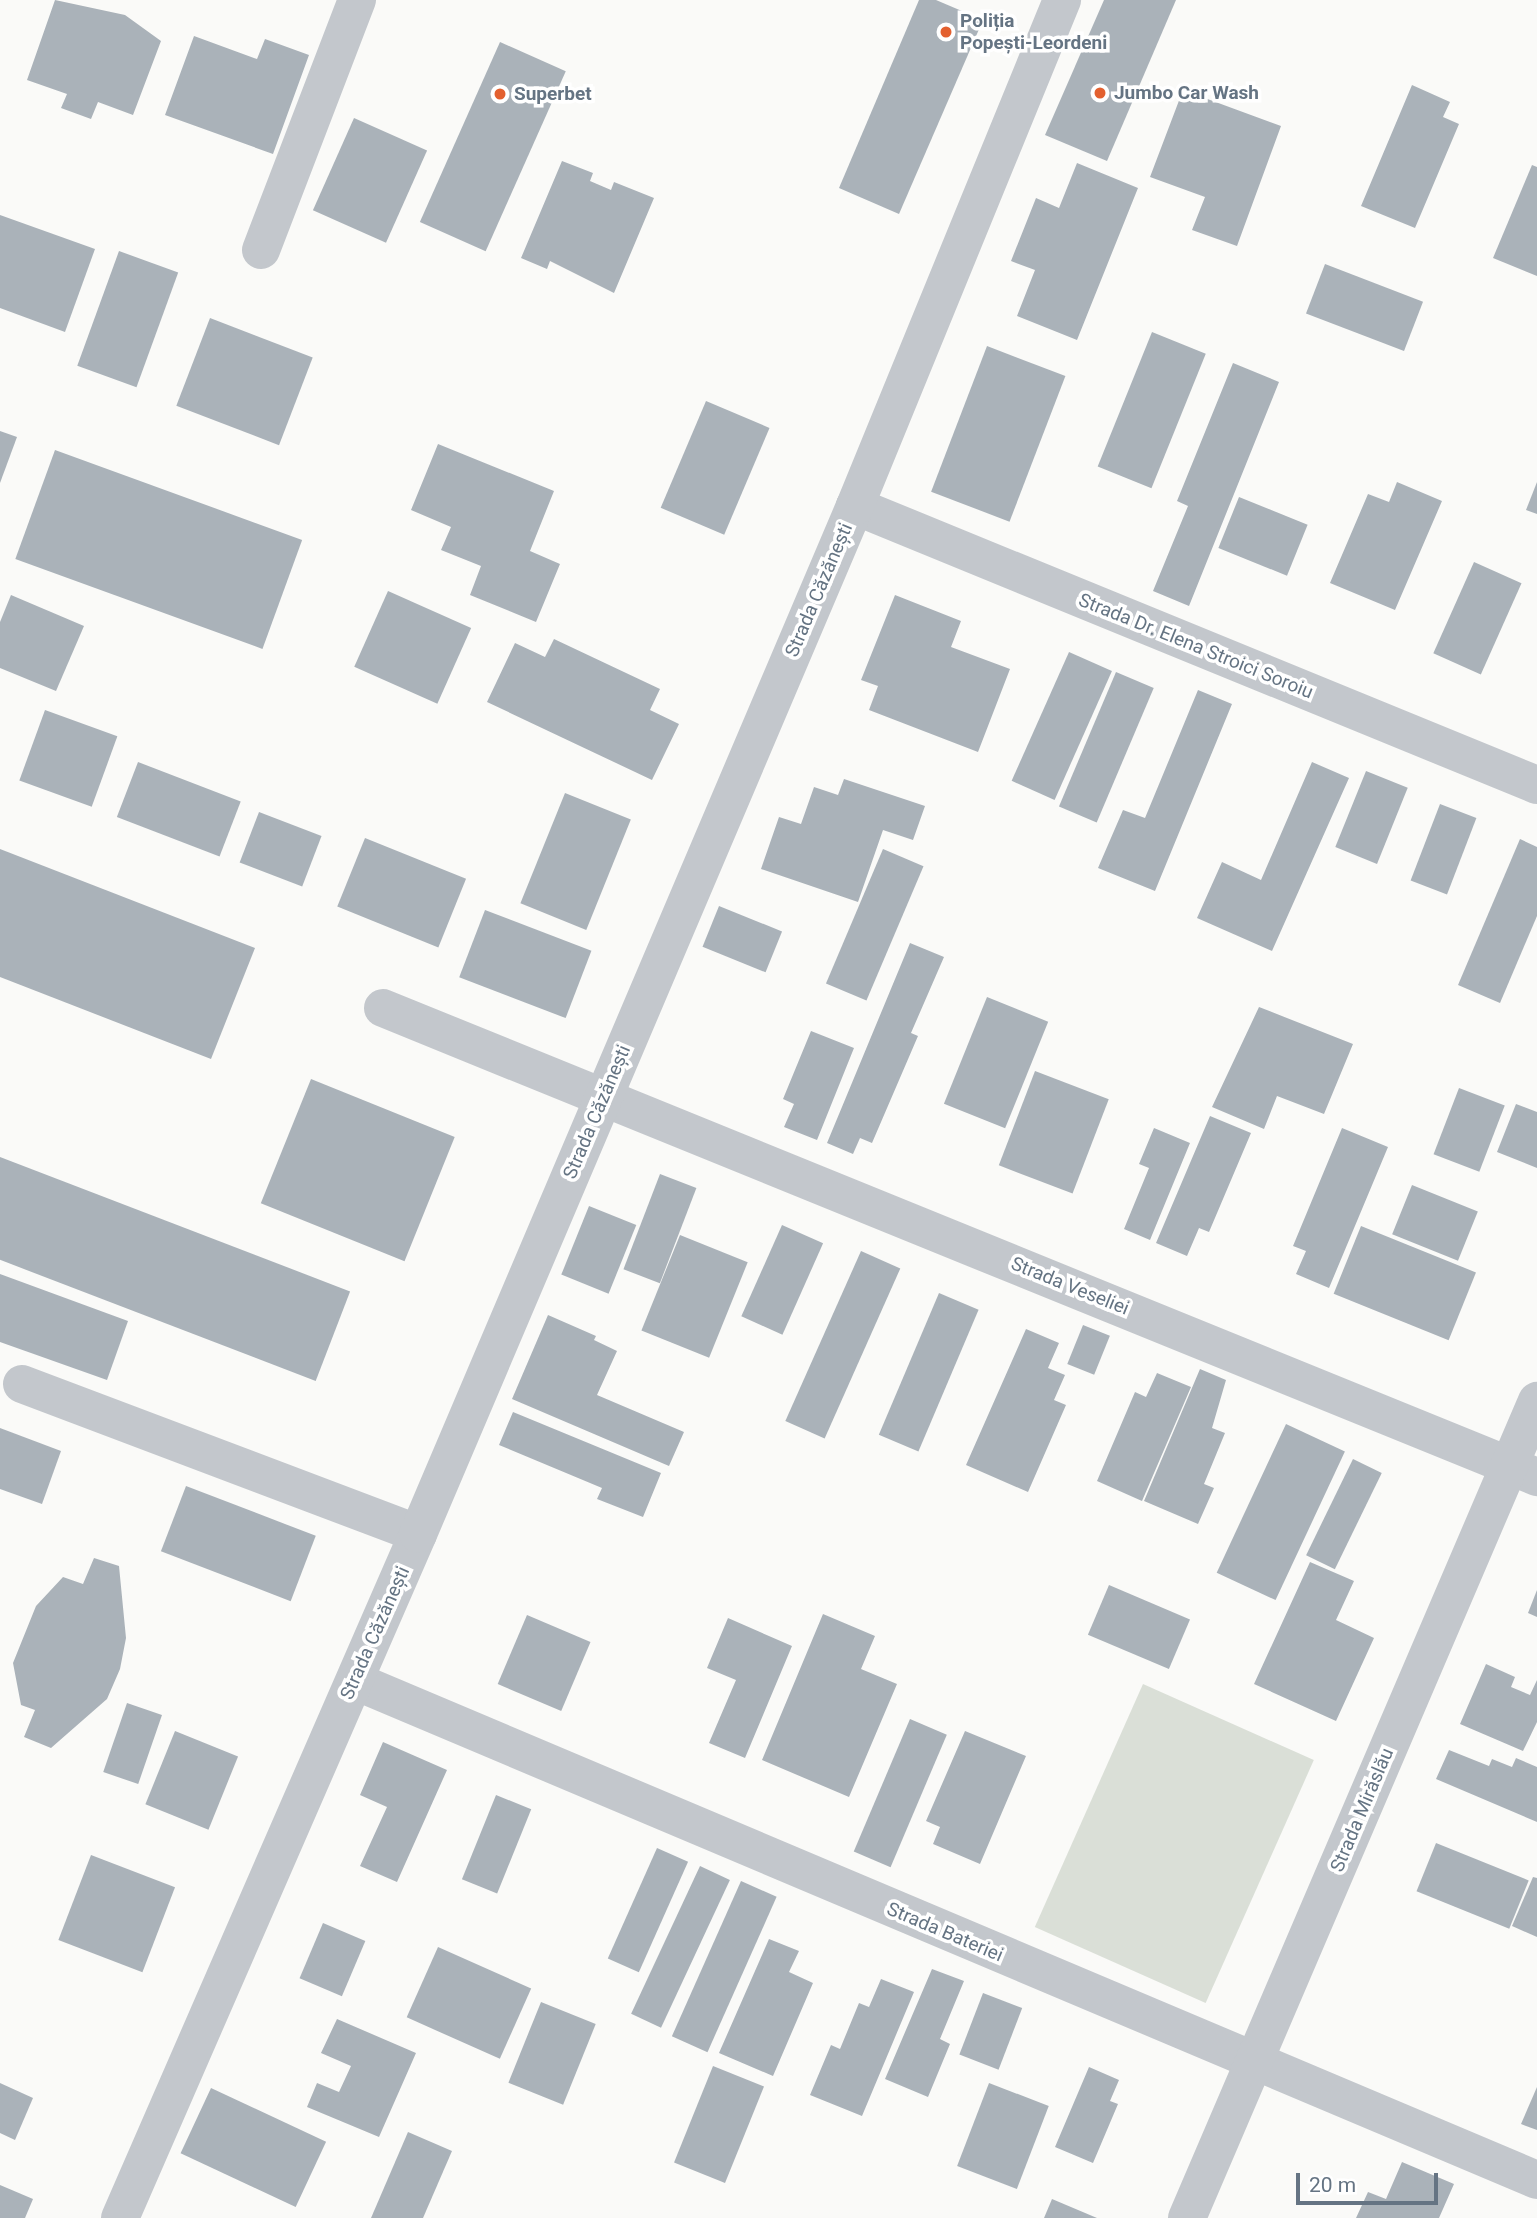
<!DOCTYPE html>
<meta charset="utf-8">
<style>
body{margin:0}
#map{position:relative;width:1537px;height:2218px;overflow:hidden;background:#fafaf8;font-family:Roboto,sans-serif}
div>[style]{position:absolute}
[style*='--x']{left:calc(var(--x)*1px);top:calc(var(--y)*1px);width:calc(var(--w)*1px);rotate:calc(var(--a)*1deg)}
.green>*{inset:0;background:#dadfd7;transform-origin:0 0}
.building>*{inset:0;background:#aab2b9;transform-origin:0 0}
.street>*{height:38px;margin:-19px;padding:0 19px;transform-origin:19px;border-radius:19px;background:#c3c7cc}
.dots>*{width:19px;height:19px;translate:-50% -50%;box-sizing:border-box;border:4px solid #fff;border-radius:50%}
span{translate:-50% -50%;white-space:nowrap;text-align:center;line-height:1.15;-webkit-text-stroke:7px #fff;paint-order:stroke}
.poi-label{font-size:19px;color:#657483;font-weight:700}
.left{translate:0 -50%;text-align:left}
.street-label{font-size:19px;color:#657483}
.scale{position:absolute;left:1296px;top:2173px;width:142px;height:32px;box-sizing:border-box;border:4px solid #657483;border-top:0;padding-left:9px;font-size:21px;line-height:24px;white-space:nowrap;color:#657483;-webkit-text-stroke:5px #fff;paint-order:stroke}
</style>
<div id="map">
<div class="green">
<div style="left:1143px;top:1684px;width:187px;height:266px;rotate:24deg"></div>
</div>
<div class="building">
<div style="clip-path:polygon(55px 0,125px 15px,161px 41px,133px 115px,98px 102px,91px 119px,61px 108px,67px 94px,27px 80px)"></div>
<div style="clip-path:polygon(919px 0,936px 0,983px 20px,899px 214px,839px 188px)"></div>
<div style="clip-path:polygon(1104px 0,1176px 0,1107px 161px,1045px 135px)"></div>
<div style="clip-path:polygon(194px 36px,257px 59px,265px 39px,309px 55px,273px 154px,165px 115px)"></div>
<div style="left:500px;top:42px;width:72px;height:197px;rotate:24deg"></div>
<div style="clip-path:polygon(1412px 85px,1450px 102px,1443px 117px,1459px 124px,1415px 228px,1361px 206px)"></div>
<div style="clip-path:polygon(1183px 90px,1281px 126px,1237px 246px,1192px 230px,1205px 197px,1150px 177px)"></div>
<div style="left:354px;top:118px;width:80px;height:101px;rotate:24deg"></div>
<div style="clip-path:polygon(562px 161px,593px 173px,590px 181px,611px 190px,614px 182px,654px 198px,614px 293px,550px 261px,547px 269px,521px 258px)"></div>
<div style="clip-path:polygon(1077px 163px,1138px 188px,1077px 340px,1017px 316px,1035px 270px,1011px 261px,1036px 198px,1059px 208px)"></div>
<div style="clip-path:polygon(1532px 165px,1537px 167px,1537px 276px,1493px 258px)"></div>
<div style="clip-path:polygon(0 215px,95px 249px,65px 332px,0 308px)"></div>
<div style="left:119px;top:251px;width:63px;height:122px;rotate:20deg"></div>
<div style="left:1325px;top:264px;width:105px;height:53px;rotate:21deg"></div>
<div style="left:210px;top:318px;width:110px;height:94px;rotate:21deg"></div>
<div style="left:1152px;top:332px;width:58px;height:145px;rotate:22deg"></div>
<div style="left:987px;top:346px;width:84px;height:156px;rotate:21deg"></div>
<div style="clip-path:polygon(1233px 363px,1279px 382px,1189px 606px,1153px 591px,1188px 506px,1177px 501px)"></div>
<div style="left:706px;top:401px;width:69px;height:116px;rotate:23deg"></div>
<div style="clip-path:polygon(0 431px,17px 437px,0 483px)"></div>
<div style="clip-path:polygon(438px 444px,554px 491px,530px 551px,560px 564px,536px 622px,470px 595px,481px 566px,441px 550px,451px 527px,411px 510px)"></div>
<div style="left:55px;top:450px;width:263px;height:116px;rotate:20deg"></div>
<div style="clip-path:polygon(1397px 482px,1442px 501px,1395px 610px,1330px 583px,1368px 494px,1389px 502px)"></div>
<div style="clip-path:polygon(1537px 482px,1537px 514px,1526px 510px)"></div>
<div style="left:1239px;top:497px;width:74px;height:55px;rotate:22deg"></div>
<div style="left:1474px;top:562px;width:52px;height:100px;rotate:24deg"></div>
<div style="left:388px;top:591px;width:91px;height:83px;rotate:24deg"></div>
<div style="clip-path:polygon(11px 595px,84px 626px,56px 691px,0 668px,0 622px)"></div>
<div style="clip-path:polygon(895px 595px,961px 621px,951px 647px,1010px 669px,978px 752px,869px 710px,878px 686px,861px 680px)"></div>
<div style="clip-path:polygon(554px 639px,660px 689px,650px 710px,679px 724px,652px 780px,487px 702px,515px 643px,545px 657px)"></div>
<div style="left:1069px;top:652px;width:47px;height:141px;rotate:24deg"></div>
<div style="left:1116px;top:672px;width:41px;height:146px;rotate:23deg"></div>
<div style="clip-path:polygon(1198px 690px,1232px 704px,1155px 891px,1098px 868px,1123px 810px,1145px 818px)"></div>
<div style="left:45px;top:710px;width:77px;height:75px;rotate:20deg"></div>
<div style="left:138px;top:762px;width:110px;height:59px;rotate:21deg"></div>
<div style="clip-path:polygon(1312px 762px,1349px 778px,1272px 951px,1197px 918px,1222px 862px,1261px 880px)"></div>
<div style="left:1366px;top:771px;width:45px;height:82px;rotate:22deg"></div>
<div style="clip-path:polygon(844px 779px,925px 806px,913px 840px,883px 830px,858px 902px,761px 869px,779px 817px,801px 824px,814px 787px,838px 795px)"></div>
<div style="left:565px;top:793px;width:71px;height:119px;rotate:22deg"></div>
<div style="left:1440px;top:804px;width:39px;height:82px;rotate:21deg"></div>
<div style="left:259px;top:812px;width:67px;height:54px;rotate:21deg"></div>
<div style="left:365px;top:838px;width:109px;height:74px;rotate:22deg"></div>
<div style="clip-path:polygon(1520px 839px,1537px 847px,1537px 916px,1500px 1003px,1458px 985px)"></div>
<div style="clip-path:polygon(0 849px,255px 948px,211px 1059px,0 977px)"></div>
<div style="left:883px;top:849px;width:44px;height:146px;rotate:23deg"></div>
<div style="left:719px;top:906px;width:68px;height:44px;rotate:22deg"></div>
<div style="left:485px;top:910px;width:114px;height:72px;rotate:21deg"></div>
<div style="clip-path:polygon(910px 943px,944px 957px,911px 1033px,918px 1036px,872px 1143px,860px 1138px,853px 1154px,827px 1143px)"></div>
<div style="left:987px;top:997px;width:66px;height:115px;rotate:22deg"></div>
<div style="clip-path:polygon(1259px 1007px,1353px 1044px,1324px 1114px,1277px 1096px,1264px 1129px,1212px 1107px)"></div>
<div style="clip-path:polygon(811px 1031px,854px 1048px,817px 1140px,784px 1127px,794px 1104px,783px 1099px)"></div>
<div style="left:1035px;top:1071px;width:79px;height:101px;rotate:21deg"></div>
<div style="left:311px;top:1079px;width:155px;height:134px;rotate:22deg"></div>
<div style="left:1459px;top:1088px;width:49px;height:71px;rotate:21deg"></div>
<div style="clip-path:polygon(1516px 1104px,1537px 1112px,1537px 1168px,1497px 1152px)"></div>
<div style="clip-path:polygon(1210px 1116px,1251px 1133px,1209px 1232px,1199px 1228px,1187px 1256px,1156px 1243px)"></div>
<div style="clip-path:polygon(1154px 1128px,1190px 1143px,1150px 1240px,1124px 1229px,1149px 1168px,1139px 1164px)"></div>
<div style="clip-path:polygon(1342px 1128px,1388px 1147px,1329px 1288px,1296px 1274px,1306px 1251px,1293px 1246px)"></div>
<div style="left:0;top:1157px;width:375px;height:96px;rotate:21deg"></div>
<div style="left:660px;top:1174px;width:39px;height:102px;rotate:21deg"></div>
<div style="left:1412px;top:1185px;width:71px;height:53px;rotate:22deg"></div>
<div style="left:589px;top:1206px;width:51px;height:74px;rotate:22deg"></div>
<div style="left:782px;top:1225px;width:45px;height:100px;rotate:24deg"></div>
<div style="left:1361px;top:1226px;width:124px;height:73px;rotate:22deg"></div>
<div style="left:680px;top:1235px;width:73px;height:103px;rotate:22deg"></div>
<div style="left:861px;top:1251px;width:43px;height:186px;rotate:24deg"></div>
<div style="clip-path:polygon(0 1274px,128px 1321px,107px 1380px,0 1342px)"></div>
<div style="left:939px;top:1293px;width:43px;height:154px;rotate:23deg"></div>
<div style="clip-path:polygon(548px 1315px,596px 1336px,594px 1340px,617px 1351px,597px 1395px,684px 1432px,669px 1466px,512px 1399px)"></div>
<div style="left:1083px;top:1325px;width:29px;height:42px;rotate:22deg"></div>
<div style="clip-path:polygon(1026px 1329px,1059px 1343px,1048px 1368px,1065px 1375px,1054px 1400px,1066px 1405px,1028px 1492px,966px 1465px)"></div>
<div style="clip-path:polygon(1200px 1369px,1226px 1380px,1212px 1428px,1225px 1433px,1204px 1484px,1214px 1488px,1198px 1524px,1144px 1501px)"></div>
<div style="clip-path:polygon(1157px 1373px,1191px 1387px,1142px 1501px,1097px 1481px,1135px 1392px,1146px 1397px)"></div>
<div style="clip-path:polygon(513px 1412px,661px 1473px,643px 1517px,597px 1499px,602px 1488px,499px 1445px)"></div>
<div style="left:1286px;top:1424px;width:65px;height:164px;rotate:25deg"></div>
<div style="clip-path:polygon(0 1428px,61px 1451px,42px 1504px,0 1489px)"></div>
<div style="left:1353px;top:1459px;width:32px;height:107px;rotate:26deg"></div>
<div style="left:186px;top:1486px;width:139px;height:70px;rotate:21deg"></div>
<div style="clip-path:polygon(94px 1558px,119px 1566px,126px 1638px,120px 1669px,107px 1699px,51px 1748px,24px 1737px,35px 1710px,21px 1705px,13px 1663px,36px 1606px,63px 1577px,83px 1584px)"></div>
<div style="clip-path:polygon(1310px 1562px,1354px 1581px,1336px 1620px,1374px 1638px,1336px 1721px,1254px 1684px)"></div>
<div style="left:1109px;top:1585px;width:88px;height:54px;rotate:23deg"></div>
<div style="clip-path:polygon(1537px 1590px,1537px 1617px,1528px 1613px)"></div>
<div style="clip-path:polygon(823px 1614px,875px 1636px,861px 1669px,897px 1684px,849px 1797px,762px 1760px)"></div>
<div style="left:527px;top:1615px;width:69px;height:75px;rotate:23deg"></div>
<div style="clip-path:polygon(728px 1618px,792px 1646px,745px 1758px,709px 1743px,736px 1680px,707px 1668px)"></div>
<div style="clip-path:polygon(1486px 1664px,1515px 1677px,1511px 1687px,1530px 1695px,1537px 1680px,1537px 1722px,1523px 1751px,1460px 1724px)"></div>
<div style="left:127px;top:1703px;width:37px;height:73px;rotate:19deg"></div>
<div style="left:910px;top:1719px;width:40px;height:144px;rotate:23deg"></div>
<div style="left:175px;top:1731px;width:68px;height:79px;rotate:22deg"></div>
<div style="clip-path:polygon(965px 1731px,1026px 1756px,980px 1864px,933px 1844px,940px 1827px,926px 1821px)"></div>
<div style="clip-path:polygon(383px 1742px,447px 1770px,397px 1882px,360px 1866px,387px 1807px,360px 1795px)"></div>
<div style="clip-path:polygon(1449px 1750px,1489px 1766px,1492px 1759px,1512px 1767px,1516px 1758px,1537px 1767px,1537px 1822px,1436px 1779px)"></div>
<div style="left:496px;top:1795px;width:38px;height:91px;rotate:22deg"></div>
<div style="left:1436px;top:1843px;width:100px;height:52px;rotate:22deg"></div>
<div style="left:657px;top:1848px;width:34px;height:121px;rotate:24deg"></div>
<div style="left:91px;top:1855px;width:90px;height:91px;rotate:21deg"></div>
<div style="left:700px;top:1866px;width:33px;height:163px;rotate:25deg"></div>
<div style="clip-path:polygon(1533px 1877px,1537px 1878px,1537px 1937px,1512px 1926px)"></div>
<div style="left:741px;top:1881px;width:39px;height:170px;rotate:24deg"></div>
<div style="left:323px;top:1923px;width:46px;height:60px;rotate:23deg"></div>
<div style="clip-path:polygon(769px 1939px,799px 1951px,789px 1972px,813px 1983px,773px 2076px,719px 2053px)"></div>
<div style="left:438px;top:1947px;width:102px;height:77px;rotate:24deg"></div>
<div style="clip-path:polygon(932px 1969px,964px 1981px,940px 2039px,950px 2044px,928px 2097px,885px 2079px)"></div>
<div style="clip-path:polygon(881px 1979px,914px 1992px,862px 2116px,810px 2095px,831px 2045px,840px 2049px,859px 2003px,869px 2007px)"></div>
<div style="left:983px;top:1993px;width:42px;height:66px;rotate:21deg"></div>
<div style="left:541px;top:2002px;width:59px;height:87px;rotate:22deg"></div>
<div style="clip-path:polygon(337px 2019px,416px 2053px,379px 2137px,307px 2107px,317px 2083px,339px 2092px,351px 2066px,321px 2053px)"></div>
<div style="left:713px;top:2066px;width:55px;height:104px;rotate:22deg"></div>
<div style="clip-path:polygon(1089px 2067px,1119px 2080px,1110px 2101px,1118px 2104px,1093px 2163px,1055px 2147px)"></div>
<div style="clip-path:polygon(0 2083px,33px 2098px,15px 2140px,0 2133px)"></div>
<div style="left:989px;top:2083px;width:64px;height:89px;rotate:21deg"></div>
<div style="clip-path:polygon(1537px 2087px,1537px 2130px,1521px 2124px)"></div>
<div style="left:211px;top:2088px;width:127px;height:72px;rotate:25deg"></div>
<div style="clip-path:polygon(408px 2132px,452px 2151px,423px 2218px,371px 2218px)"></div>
<div style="clip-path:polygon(1402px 2162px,1454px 2184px,1439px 2218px,1356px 2218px,1368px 2192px,1386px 2199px)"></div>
<div style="clip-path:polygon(0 2185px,33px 2199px,25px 2218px,0 2218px)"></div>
<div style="clip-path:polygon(1052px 2199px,1097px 2218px,1044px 2218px)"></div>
</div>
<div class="street">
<div style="--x:261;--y:250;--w:268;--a:-69"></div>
<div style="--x:855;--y:506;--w:737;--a:22.25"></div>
<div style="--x:383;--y:1008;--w:1246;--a:22.12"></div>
<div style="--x:22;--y:1384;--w:423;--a:20.7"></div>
<div style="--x:355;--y:1681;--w:1283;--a:22.89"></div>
<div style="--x:120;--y:2218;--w:746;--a:-66.46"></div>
<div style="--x:418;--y:1534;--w:1117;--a:-66.97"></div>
<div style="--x:855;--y:506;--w:547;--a:-67.75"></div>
<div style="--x:1187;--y:2218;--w:889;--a:-66.81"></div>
</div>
<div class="dots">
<div style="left:946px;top:32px;background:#e3602f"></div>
<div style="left:1100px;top:93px;background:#e3602f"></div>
<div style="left:500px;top:94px;background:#e3602f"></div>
</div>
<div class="poi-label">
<span class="left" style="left:960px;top:32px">Poliția<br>Popești-Leordeni</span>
<span class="left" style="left:1114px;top:93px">Jumbo Car Wash</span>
<span class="left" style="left:514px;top:94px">Superbet</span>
</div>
<div class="street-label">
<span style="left:819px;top:590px;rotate:-67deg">Strada Căzănești</span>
<span style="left:1196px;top:646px;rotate:22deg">Strada Dr. Elena Stroici Soroiu</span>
<span style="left:597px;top:1112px;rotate:-67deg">Strada Căzănești</span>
<span style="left:1070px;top:1286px;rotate:22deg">Strada Veseliei</span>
<span style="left:375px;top:1633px;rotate:-66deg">Strada Căzănești</span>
<span style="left:1362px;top:1810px;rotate:-67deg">Strada Mirăslău</span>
<span style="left:945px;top:1932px;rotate:23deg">Strada Bateriei</span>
</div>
<div class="scale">20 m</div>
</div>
